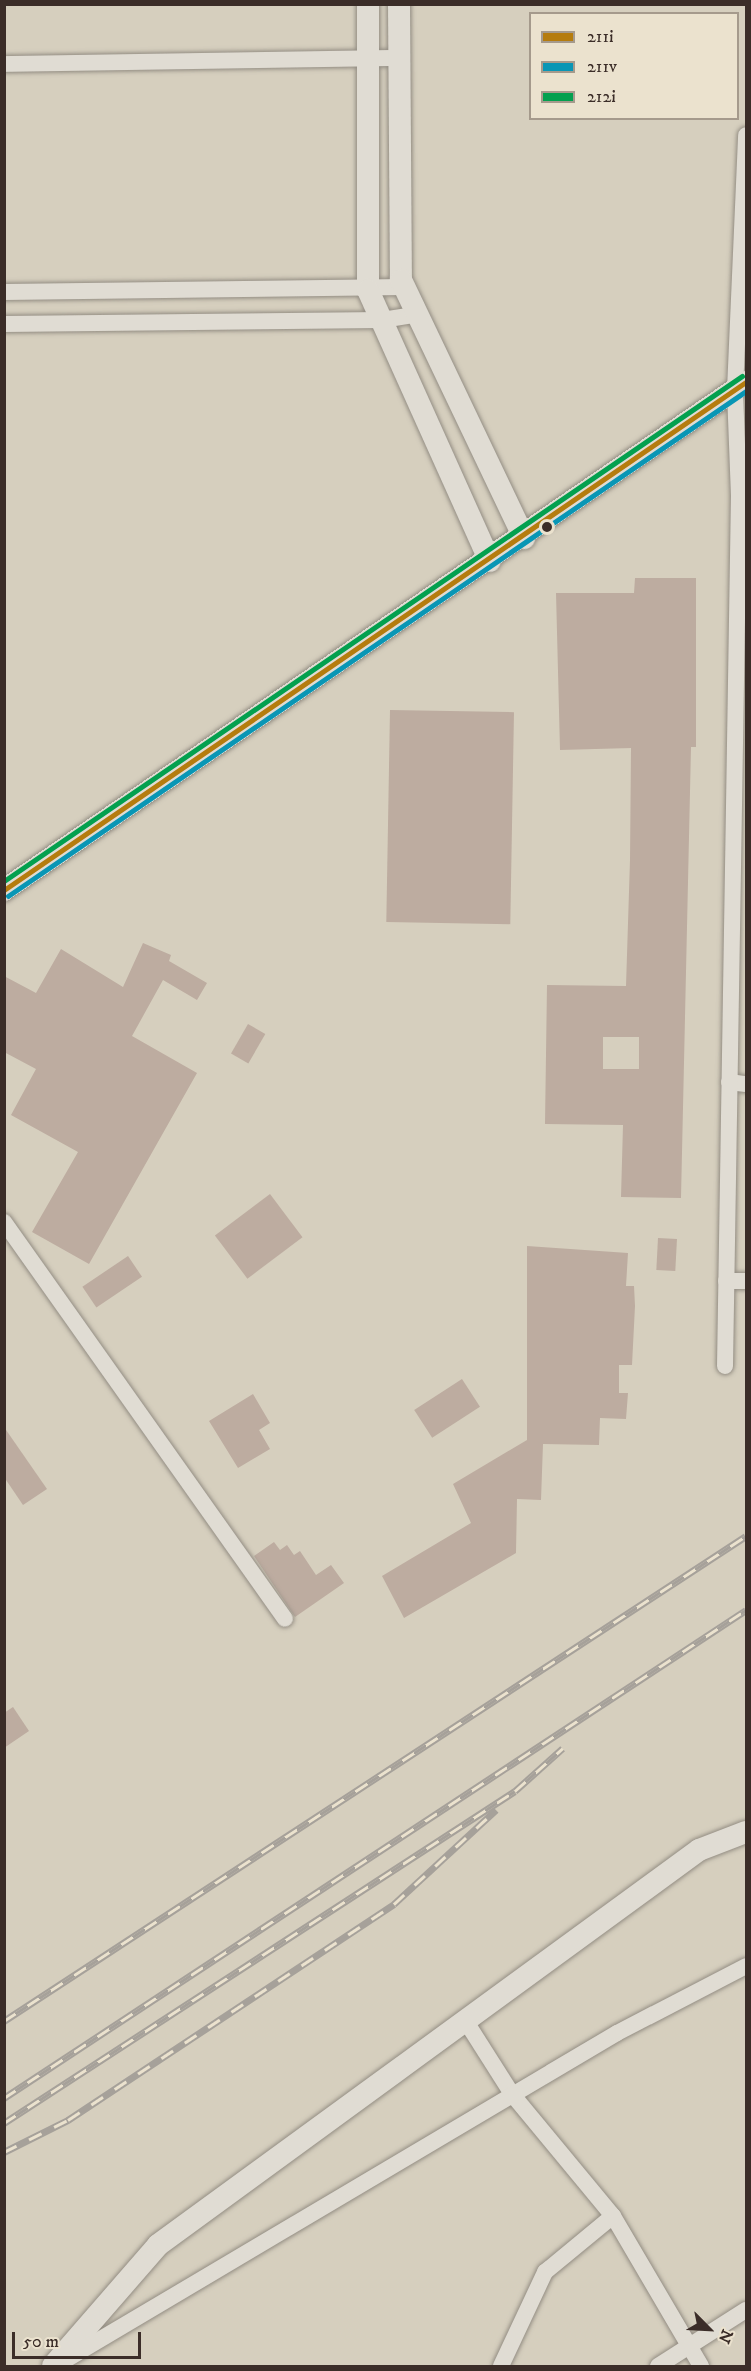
<!DOCTYPE html>
<style>
body{margin:0}
#map{position:relative;width:751px;height:2371px;overflow:hidden;background:#d6cfbe;font-family:"IM FELL DW Pica",serif}
div>[style]{position:absolute}
[style*='--x']{left:calc(var(--x)*1px);top:calc(var(--y)*1px);width:calc(var(--w)*1px);rotate:calc(var(--a)*1deg)}
.building>*{inset:0;background:#bdaca0;transform-origin:0 0}
.roads{filter:drop-shadow(0 0 2px #938d83) drop-shadow(0 0 2px #938d83)}
.street>*{height:16px;margin:-8px;padding:0 8px;transform-origin:8px;border-radius:8px;background:#e0dcd3}
.secondary>*{height:22px;margin:-11px;padding:0 11px;transform-origin:11px;border-radius:11px;background:#e0dcd3}
.rail>*{height:7px;margin-top:-3.5px;transform-origin:0;background:repeating-linear-gradient(90deg,#ebe2ce 0 14px,#a6a19a 0 28px);box-sizing:border-box;border-block:2px solid #a6a19a}
.bus-1>*{height:4.5px;margin:-2.25px;padding:0 2.25px;transform-origin:2.25px;border-radius:2.25px;background:#b57c0e}
.bus-2>*{height:4.5px;margin:-2.25px;padding:0 2.25px;transform-origin:2.25px;border-radius:2.25px;background:#0996b5}
.bus-3>*{height:4.5px;margin:-2.25px;padding:0 2.25px;transform-origin:2.25px;border-radius:2.25px;background:#03a04f}
.dots>*{width:16px;height:16px;translate:-50% -50%;box-sizing:border-box;border:3px solid #ebe2ce;border-radius:50%}
span{translate:-50% -50%;white-space:nowrap;text-align:center;line-height:1.15;-webkit-text-stroke:4.5px #ebe2ce;paint-order:stroke}
.frame{position:absolute;inset:0;border:6px solid #3b2d28;pointer-events:none}
.legend{position:absolute;left:529px;top:12px;width:210px;height:108px;box-sizing:border-box;background:#ebe2ce;border:2px solid #a59a8c;margin:0;padding:8px 10px;list-style:none;font-size:18px;color:#3b2d28}
.legend li{display:flex;align-items:center;gap:12px;height:30px}
.legend b{width:30px;border:2px solid #a59a8c}
.north{position:absolute;left:679px;top:2299px;width:60px;height:60px;-webkit-text-stroke:4px #ebe2ce;paint-order:stroke;rotate:114deg;font-size:16px;font-weight:700;line-height:24px;text-align:center;color:#3b2d28}
.north::after{content:'';display:block;margin:auto;width:21px;height:27px;background:#3b2d28;clip-path:polygon(50% 0,100% 100%,50% 72%,0 100%)}
.scale{position:absolute;left:12px;top:2332px;width:129px;height:27px;box-sizing:border-box;border:3px solid #3b2d28;border-top:0;padding-left:8px;font-size:18px;line-height:21px;white-space:nowrap;color:#3b2d28;-webkit-text-stroke:4px #ebe2ce;paint-order:stroke}
</style>
<div id="map">
<div class="building">
<div style="clip-path:polygon(evenodd,635px 578px,696px 578px,696px 747px,691px 747px,681px 1198px,621px 1197px,623px 1125px,545px 1124px,547px 985px,626px 986px,630px 860px,631px 748px,560px 750px,556px 593px,634px 593px,635px 578px,603px 1037px,639px 1037px,639px 1069px,603px 1069px,603px 1037px)"></div>
<div style="left:390px;top:710px;width:124px;height:212px;rotate:1deg"></div>
<div style="clip-path:polygon(143px 943px,171px 955px,169px 961px,207px 983px,197px 1000px,163px 980px,132px 1036px,197px 1073px,89px 1264px,32px 1232px,78px 1152px,11px 1115px,36px 1069px,4px 1052px,4px 976px,36px 993px,61px 949px,123px 987px)"></div>
<div style="left:248px;top:1024px;width:20px;height:34px;rotate:30deg"></div>
<div style="left:270px;top:1194px;width:54px;height:69px;rotate:53deg"></div>
<div style="left:658px;top:1238px;width:19px;height:32px;rotate:3deg"></div>
<div style="clip-path:polygon(527px 1246px,628px 1253px,626px 1286px,634px 1286px,635px 1306px,632px 1365px,619px 1365px,619px 1393px,628px 1393px,626px 1419px,600px 1418px,599px 1445px,543px 1444px,541px 1500px,517px 1499px,516px 1553px,404px 1618px,382px 1576px,471px 1523px,453px 1484px,527px 1440px)"></div>
<div style="left:128px;top:1256px;width:25px;height:55px;rotate:56deg"></div>
<div style="left:462px;top:1379px;width:33px;height:57px;rotate:57deg"></div>
<div style="clip-path:polygon(253px 1394px,270px 1423px,259px 1430px,270px 1449px,238px 1468px,209px 1421px)"></div>
<div style="clip-path:polygon(4px 1427px,47px 1489px,23px 1505px,4px 1477px)"></div>
<div style="clip-path:polygon(274px 1542px,280px 1550px,287px 1545px,294px 1555px,300px 1551px,316px 1575px,331px 1565px,344px 1583px,295px 1617px,254px 1556px)"></div>
<div style="clip-path:polygon(13px 1707px,29px 1731px,4px 1748px,4px 1713px)"></div>
</div>
<div class="roads">
<div class="street">
<div style="--x:4;--y:64;--w:395;--a:-0.9"></div>
<div style="--x:4;--y:292;--w:401;--a:-0.7"></div>
<div style="--x:4;--y:324;--w:378;--a:-0.6"></div>
<div style="--x:382;--y:320;--w:36;--a:-9"></div>
<div style="--x:729;--y:1082;--w:17;--a:7"></div>
<div style="--x:4;--y:1222;--w:486;--a:54.7"></div>
<div style="--x:726;--y:1281;--w:20;--a:0"></div>
<div style="--x:725;--y:1366;--w:870;--a:-89.08"></div>
<div style="--x:739;--y:496;--w:106;--a:-92.2"></div>
<div style="--x:735;--y:390;--w:255;--a:-87.5"></div>
<div style="--x:465;--y:2020;--w:88;--a:57.6"></div>
<div style="--x:512;--y:2094;--w:158;--a:50.4"></div>
<div style="--x:613;--y:2216;--w:174;--a:59.6"></div>
<div style="--x:62;--y:2362;--w:645;--a:-30.66"></div>
<div style="--x:617;--y:2033;--w:145;--a:-27.4"></div>
<div style="--x:501;--y:2366;--w:104;--a:-64.9"></div>
<div style="--x:545;--y:2272;--w:88;--a:-39.5"></div>
<div style="--x:658;--y:2366;--w:104;--a:-32.5"></div>
</div>
<div class="secondary">
<div style="--x:368;--y:4;--w:286;--a:90"></div>
<div style="--x:368;--y:290;--w:297;--a:65.8"></div>
<div style="--x:399;--y:4;--w:276;--a:89.6"></div>
<div style="--x:401;--y:280;--w:286;--a:64.5"></div>
<div style="--x:4;--y:890;--w:899;--a:-34.4"></div>
<div style="--x:53;--y:2366;--w:160;--a:-49"></div>
<div style="--x:158;--y:2245;--w:670;--a:-36.13"></div>
<div style="--x:699;--y:1850;--w:50;--a:-21"></div>
</div>
</div>
<div class="rail">
<div style="--x:4;--y:2021;--w:886;--a:-33.17"></div>
<div style="--x:4;--y:2098;--w:888;--a:-33.33"></div>
<div style="--x:4;--y:2123;--w:609;--a:-33.01"></div>
<div style="--x:515;--y:1791;--w:64;--a:-41.9"></div>
<div style="--x:4;--y:2152;--w:72;--a:-26.6"></div>
<div style="--x:68;--y:2120;--w:391;--a:-33.5"></div>
<div style="--x:394;--y:1904;--w:139;--a:-42.7"></div>
</div>
<div class="bus-1">
<div style="--x:4;--y:890;--w:899;--a:-34.4"></div>
</div>
<div class="bus-2">
<div style="--x:8;--y:896;--w:894;--a:-34.38"></div>
</div>
<div class="bus-3">
<div style="--x:4;--y:881;--w:894;--a:-34.38"></div>
</div>
<div class="dots">
<div style="left:547px;top:527px;background:#3b2d28"></div>
</div>
<div class="frame"></div>
<ul class="legend">
<li><b style="height:8px;background:#b57c0e"></b>211i</li>
<li><b style="height:8px;background:#0996b5"></b>211v</li>
<li><b style="height:8px;background:#03a04f"></b>212i</li>
</ul>
<div class="north">N</div>
<div class="scale">50 m</div>
</div>
